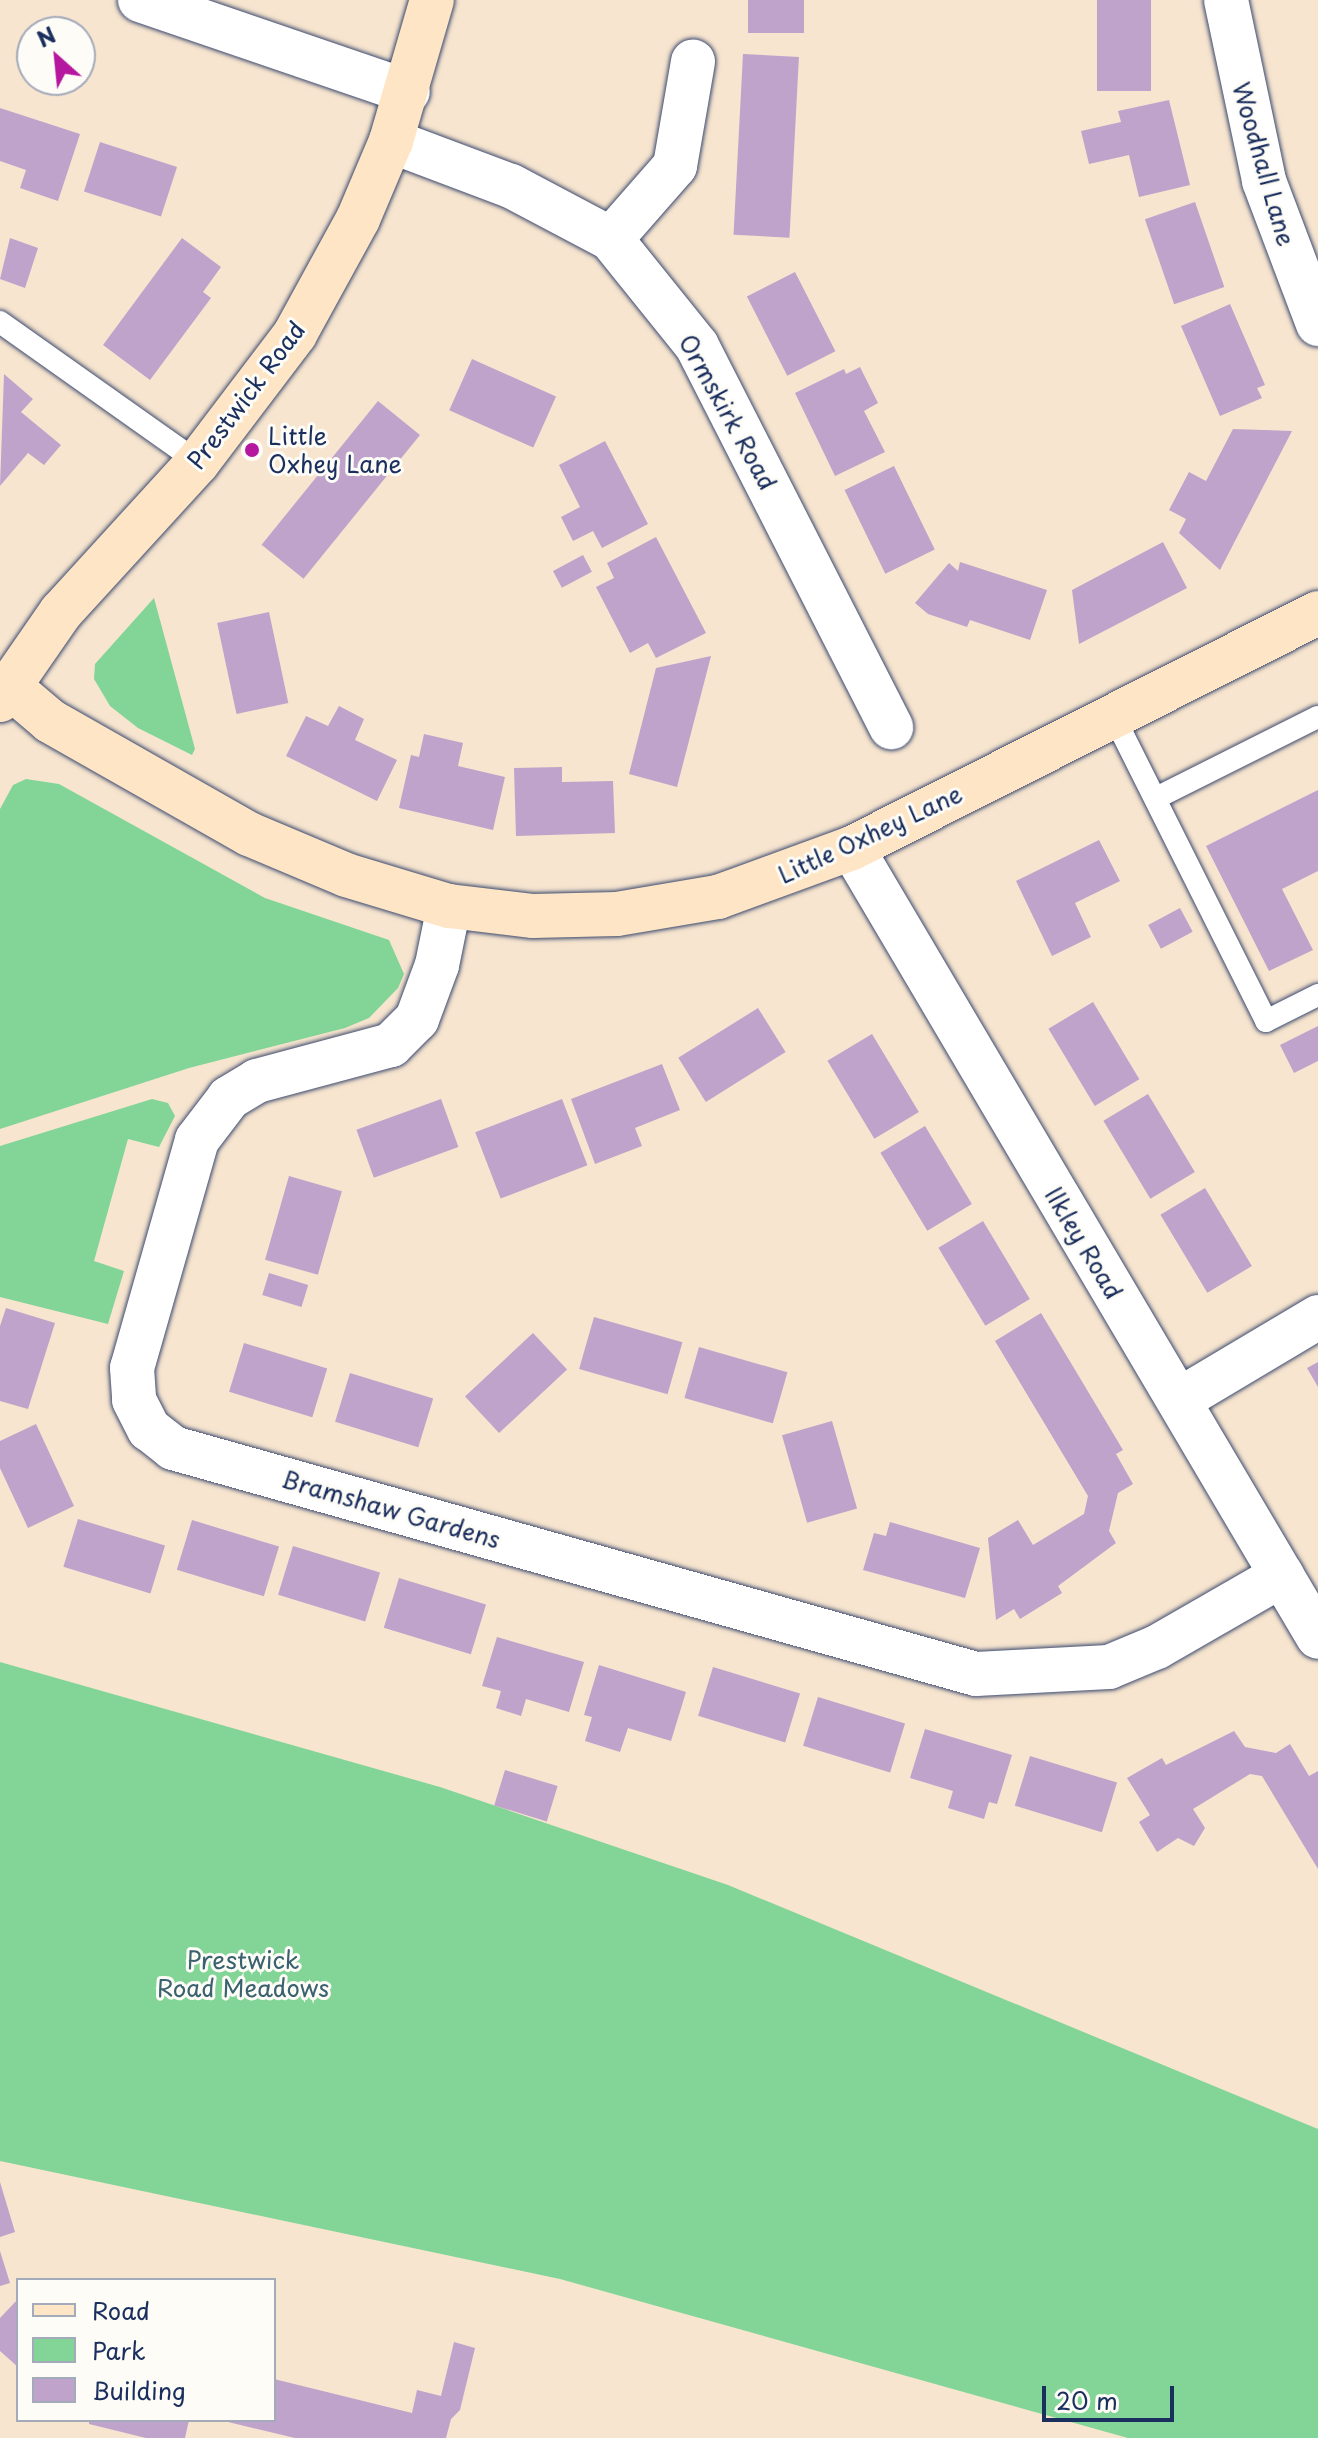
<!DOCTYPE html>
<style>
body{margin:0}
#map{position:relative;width:1318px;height:2438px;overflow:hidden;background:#f7e5cf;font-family:"Playpen Sans",sans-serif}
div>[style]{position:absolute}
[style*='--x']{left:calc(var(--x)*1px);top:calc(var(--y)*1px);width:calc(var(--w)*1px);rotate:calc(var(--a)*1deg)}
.green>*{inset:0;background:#82d597}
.building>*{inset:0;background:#bfa3cb;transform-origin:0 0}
.roads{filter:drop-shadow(0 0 2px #3c4a6f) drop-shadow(0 0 2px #3c4a6f)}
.lane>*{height:22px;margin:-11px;padding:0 11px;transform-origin:11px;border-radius:11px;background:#fff}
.street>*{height:44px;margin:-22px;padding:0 22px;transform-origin:22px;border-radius:22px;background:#fff}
.secondary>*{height:44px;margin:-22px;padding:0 22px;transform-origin:22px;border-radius:22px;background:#fde5c5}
.dots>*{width:22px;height:22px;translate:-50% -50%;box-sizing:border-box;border:4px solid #fdfcf7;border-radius:50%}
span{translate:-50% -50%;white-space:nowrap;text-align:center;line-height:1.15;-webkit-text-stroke:6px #fdfcf7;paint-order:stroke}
.street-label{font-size:24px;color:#1b2f5e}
.poi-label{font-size:24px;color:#1b2f5e}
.left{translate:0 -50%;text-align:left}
.park-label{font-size:24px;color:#3a616f}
.legend{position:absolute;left:16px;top:2278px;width:260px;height:144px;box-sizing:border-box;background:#fdfcf7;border:2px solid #a3aaba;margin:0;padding:10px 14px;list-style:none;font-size:24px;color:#1b2f5e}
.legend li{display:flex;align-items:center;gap:16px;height:40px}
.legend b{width:40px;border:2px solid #a3aaba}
.north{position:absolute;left:16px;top:16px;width:80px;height:80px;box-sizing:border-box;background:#fdfcf7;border:2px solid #a3aaba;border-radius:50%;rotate:333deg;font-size:22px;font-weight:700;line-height:32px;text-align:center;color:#1b2f5e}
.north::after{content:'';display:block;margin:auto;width:28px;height:36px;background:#b5179e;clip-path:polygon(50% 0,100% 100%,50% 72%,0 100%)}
.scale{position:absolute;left:1042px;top:2386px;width:132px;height:36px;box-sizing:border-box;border:4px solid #1b2f5e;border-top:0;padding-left:10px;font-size:24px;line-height:28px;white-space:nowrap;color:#1b2f5e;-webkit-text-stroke:6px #fdfcf7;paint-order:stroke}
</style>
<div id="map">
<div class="green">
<div style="clip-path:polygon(154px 598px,195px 749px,192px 755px,138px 728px,110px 706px,94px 679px,95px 664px)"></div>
<div style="clip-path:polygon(26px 779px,59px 784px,265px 898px,389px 940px,404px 974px,398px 988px,369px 1018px,345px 1028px,189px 1068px,0 1129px,0 809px,13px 785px)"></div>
<div style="clip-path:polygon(152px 1099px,168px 1103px,175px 1116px,159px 1147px,128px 1139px,94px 1261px,124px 1271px,108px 1324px,0 1297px,0 1146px)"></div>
<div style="clip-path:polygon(0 1662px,440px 1787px,728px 1885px,1318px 2129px,1318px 2438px,1128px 2438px,560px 2279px,0 2161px)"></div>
</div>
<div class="building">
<div style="left:748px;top:0;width:56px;height:33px"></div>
<div style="left:1097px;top:0;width:54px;height:91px"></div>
<div style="left:743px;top:54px;width:56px;height:181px;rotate:3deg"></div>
<div style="clip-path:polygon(1169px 100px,1190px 185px,1139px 197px,1129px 155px,1089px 164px,1081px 131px,1121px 122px,1118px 111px)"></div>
<div style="clip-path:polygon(0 108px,80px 134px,58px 201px,20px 188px,26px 170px,0 161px)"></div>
<div style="left:100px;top:142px;width:81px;height:52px;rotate:18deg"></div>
<div style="left:1195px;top:202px;width:90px;height:53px;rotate:71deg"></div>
<div style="clip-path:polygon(10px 238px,38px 248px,25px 288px,0 279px)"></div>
<div style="clip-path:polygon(182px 238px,221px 267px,203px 292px,211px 298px,150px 380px,103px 345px)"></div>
<div style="left:795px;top:272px;width:89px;height:54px;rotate:63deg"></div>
<div style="clip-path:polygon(1230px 304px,1265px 385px,1257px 388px,1262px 398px,1220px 416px,1181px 326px)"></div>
<div style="left:472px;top:359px;width:92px;height:56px;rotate:24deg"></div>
<div style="clip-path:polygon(860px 367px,878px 403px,864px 411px,885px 452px,835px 476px,795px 393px,844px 369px,846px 374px)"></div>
<div style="clip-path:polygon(4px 374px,33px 399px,21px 412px,61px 445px,44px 465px,28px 453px,0 486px)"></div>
<div style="left:378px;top:401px;width:54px;height:185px;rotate:39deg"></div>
<div style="clip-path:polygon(1233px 429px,1292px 431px,1220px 570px,1179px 533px,1186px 519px,1169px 510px,1189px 472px,1206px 481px)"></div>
<div style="clip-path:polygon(605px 441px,648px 524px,602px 548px,593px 531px,573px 541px,561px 517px,580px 507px,559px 465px)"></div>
<div style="left:894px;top:466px;width:93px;height:55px;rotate:64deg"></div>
<div style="clip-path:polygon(656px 537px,706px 633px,656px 658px,648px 643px,630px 653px,596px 587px,614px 578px,607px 563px)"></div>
<div style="clip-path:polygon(1163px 542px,1187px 588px,1079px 644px,1072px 590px)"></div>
<div style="left:583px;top:555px;width:19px;height:34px;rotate:62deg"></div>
<div style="clip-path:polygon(960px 562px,1047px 590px,1030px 640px,970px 620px,967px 627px,928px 614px,915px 603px,949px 563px,958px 571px)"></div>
<div style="left:269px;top:612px;width:93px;height:53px;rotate:78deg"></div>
<div style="clip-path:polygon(711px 656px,677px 787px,629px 774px,656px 668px)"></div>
<div style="clip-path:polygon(339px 706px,364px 719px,355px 740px,397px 760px,377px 801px,286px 756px,306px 716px,328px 726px)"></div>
<div style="clip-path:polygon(424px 734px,463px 743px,458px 766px,505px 777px,493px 830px,399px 808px,411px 755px,419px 757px)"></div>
<div style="clip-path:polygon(562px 767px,562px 782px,613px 781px,615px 833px,516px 836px,514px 768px)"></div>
<div style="clip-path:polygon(1318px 790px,1318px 871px,1282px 889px,1313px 950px,1269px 971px,1206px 846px)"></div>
<div style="clip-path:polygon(1099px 840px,1120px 881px,1075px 903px,1091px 937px,1052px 956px,1016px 881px)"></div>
<div style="left:1180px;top:908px;width:27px;height:36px;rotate:62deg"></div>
<div style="left:1093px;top:1002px;width:90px;height:52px;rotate:59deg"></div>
<div style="left:758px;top:1008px;width:52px;height:94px;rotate:58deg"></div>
<div style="clip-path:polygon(1318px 1026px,1318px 1061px,1294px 1073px,1280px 1045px)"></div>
<div style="left:872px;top:1034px;width:91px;height:52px;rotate:59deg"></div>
<div style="clip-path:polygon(662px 1064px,680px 1110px,635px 1128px,642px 1146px,595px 1164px,571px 1099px)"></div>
<div style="left:1148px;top:1094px;width:91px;height:52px;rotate:59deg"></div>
<div style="left:441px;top:1099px;width:51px;height:90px;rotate:70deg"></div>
<div style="left:562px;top:1099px;width:71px;height:93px;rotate:69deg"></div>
<div style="left:925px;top:1126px;width:91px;height:52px;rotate:59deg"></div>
<div style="left:289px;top:1176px;width:55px;height:87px;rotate:16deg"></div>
<div style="left:1205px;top:1188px;width:91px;height:52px;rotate:59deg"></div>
<div style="left:983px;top:1221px;width:91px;height:52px;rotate:59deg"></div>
<div style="left:269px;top:1273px;width:41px;height:23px;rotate:17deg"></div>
<div style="clip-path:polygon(6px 1308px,55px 1323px,28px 1409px,0 1401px,0 1326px)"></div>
<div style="clip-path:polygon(1041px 1313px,1123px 1450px,1116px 1454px,1133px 1484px,1118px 1493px,1109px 1531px,1116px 1543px,1058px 1586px,1062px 1593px,1020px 1619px,1014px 1609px,996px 1620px,988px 1538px,1018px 1520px,1033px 1545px,1084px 1514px,1088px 1496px,995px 1341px)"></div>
<div style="left:594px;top:1317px;width:92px;height:54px;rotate:16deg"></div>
<div style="left:533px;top:1333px;width:50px;height:93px;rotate:47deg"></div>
<div style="left:244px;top:1343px;width:87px;height:51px;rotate:17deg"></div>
<div style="left:699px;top:1347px;width:92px;height:53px;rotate:16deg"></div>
<div style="clip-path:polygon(1318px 1362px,1318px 1387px,1307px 1368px)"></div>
<div style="left:350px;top:1373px;width:87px;height:51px;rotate:17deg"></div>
<div style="left:832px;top:1421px;width:91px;height:52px;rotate:74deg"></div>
<div style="clip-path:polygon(36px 1424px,74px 1506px,28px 1528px,0 1468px,0 1441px)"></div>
<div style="left:78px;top:1519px;width:91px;height:50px;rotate:17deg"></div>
<div style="left:192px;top:1520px;width:91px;height:52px;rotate:17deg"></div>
<div style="clip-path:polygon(890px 1522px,980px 1548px,965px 1598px,863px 1570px,874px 1533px,886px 1536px)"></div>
<div style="left:293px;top:1546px;width:91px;height:51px;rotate:17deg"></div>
<div style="left:399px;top:1578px;width:91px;height:52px;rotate:17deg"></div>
<div style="clip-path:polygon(497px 1637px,584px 1662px,569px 1712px,526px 1699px,521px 1716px,496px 1708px,501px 1691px,482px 1686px)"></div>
<div style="clip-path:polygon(599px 1665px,686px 1692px,671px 1741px,628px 1728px,620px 1752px,585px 1741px,592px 1717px,584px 1715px)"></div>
<div style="left:713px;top:1667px;width:91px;height:51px;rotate:17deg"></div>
<div style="left:818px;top:1697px;width:91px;height:51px;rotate:17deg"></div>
<div style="clip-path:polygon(925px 1729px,1012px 1755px,997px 1804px,989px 1802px,984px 1819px,948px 1808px,953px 1791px,910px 1778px)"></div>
<div style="clip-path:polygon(1234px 1731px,1245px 1747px,1276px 1753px,1290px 1744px,1309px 1776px,1318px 1771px,1318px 1869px,1262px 1776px,1250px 1774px,1193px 1809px,1205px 1828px,1194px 1846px,1178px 1838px,1157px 1852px,1139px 1822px,1150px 1815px,1127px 1778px,1162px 1758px,1166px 1765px)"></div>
<div style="left:1030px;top:1756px;width:91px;height:52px;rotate:17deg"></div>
<div style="left:505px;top:1770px;width:55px;height:37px;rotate:17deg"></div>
<div style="clip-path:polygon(0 2182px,15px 2232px,0 2237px)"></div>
<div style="clip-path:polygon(0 2251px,10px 2283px,0 2286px)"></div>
<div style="clip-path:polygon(18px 2299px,18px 2367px,0 2351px,0 2318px)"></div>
<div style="clip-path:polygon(454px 2342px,475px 2348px,460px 2410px,451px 2419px,446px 2438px,295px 2438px,224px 2421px,274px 2420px,274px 2379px,412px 2413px,417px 2390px,441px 2396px)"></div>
<div style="clip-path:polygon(89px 2420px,189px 2420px,185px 2438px,146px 2438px,89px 2424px)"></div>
</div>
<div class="roads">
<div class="lane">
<div style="--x:0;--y:322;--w:242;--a:35.3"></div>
<div style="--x:1113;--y:715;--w:342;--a:63.4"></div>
<div style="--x:1266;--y:1021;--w:58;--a:-26.6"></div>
<div style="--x:1156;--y:798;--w:181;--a:-26.6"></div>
</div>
<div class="street">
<div style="--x:140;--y:0;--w:283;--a:18.9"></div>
<div style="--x:1226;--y:0;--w:185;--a:78.1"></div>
<div style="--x:1264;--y:181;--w:153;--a:69.3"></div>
<div style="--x:391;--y:141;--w:128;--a:20.6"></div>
<div style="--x:511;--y:186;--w:113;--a:27.9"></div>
<div style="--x:611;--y:239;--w:137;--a:51.2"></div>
<div style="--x:697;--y:346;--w:428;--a:63"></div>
<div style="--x:611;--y:239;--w:97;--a:-48.8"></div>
<div style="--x:675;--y:166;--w:106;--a:-80.2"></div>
<div style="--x:852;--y:848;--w:916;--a:59.43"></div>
<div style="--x:449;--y:906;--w:60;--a:101.5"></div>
<div style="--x:437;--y:965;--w:58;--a:110.3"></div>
<div style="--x:417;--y:1019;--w:37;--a:135"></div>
<div style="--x:391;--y:1045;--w:139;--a:165"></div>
<div style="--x:257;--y:1081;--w:33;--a:149"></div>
<div style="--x:229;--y:1098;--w:53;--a:127.3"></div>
<div style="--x:197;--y:1140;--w:237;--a:105.9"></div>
<div style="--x:132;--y:1368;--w:32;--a:86"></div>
<div style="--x:134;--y:1400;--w:33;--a:63"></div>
<div style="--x:149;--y:1429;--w:31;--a:38"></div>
<div style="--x:173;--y:1448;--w:834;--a:15.72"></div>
<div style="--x:976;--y:1674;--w:133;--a:-3"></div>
<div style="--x:1109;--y:1667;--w:52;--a:-22.6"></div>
<div style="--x:1157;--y:1647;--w:144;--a:-29.9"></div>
<div style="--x:1179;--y:1400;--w:162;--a:-30.8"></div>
</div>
<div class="secondary">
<div style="--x:9;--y:686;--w:54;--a:40.5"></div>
<div style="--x:50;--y:721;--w:229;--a:29.6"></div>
<div style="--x:249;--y:834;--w:105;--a:22.9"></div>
<div style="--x:346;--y:875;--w:108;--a:16.8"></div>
<div style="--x:449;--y:906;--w:85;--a:6.8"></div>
<div style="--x:533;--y:916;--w:84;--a:-1.4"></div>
<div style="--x:617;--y:914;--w:102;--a:-9.6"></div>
<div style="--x:718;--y:897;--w:143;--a:-20.1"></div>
<div style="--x:852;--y:848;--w:522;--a:-26.76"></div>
<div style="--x:0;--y:700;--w:107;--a:-55.3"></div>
<div style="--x:61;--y:612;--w:203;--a:-47.6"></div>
<div style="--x:198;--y:462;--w:161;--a:-52.8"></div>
<div style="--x:295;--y:334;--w:131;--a:-61.3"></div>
<div style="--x:358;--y:219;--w:85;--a:-67.1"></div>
<div style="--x:391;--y:141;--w:147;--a:-73.8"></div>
</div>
</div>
<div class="dots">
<div style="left:252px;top:450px;background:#b5179e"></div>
</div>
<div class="street-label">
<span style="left:1264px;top:164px;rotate:74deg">Woodhall Lane</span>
<span style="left:246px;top:395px;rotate:-53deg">Prestwick Road</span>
<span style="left:728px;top:412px;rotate:61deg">Ormskirk Road</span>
<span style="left:870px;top:834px;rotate:-25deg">Little Oxhey Lane</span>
<span style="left:1084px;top:1243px;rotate:59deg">Ilkley Road</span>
<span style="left:391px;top:1509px;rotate:16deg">Bramshaw Gardens</span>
</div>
<div class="poi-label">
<span class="left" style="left:268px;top:450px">Little<br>Oxhey Lane</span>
</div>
<div class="park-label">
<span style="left:243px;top:1974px">Prestwick<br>Road Meadows</span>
</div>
<ul class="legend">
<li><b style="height:10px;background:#fde5c5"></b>Road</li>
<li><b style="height:22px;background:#82d597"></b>Park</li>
<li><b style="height:22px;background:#bfa3cb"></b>Building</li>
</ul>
<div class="north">N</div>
<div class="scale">20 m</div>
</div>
